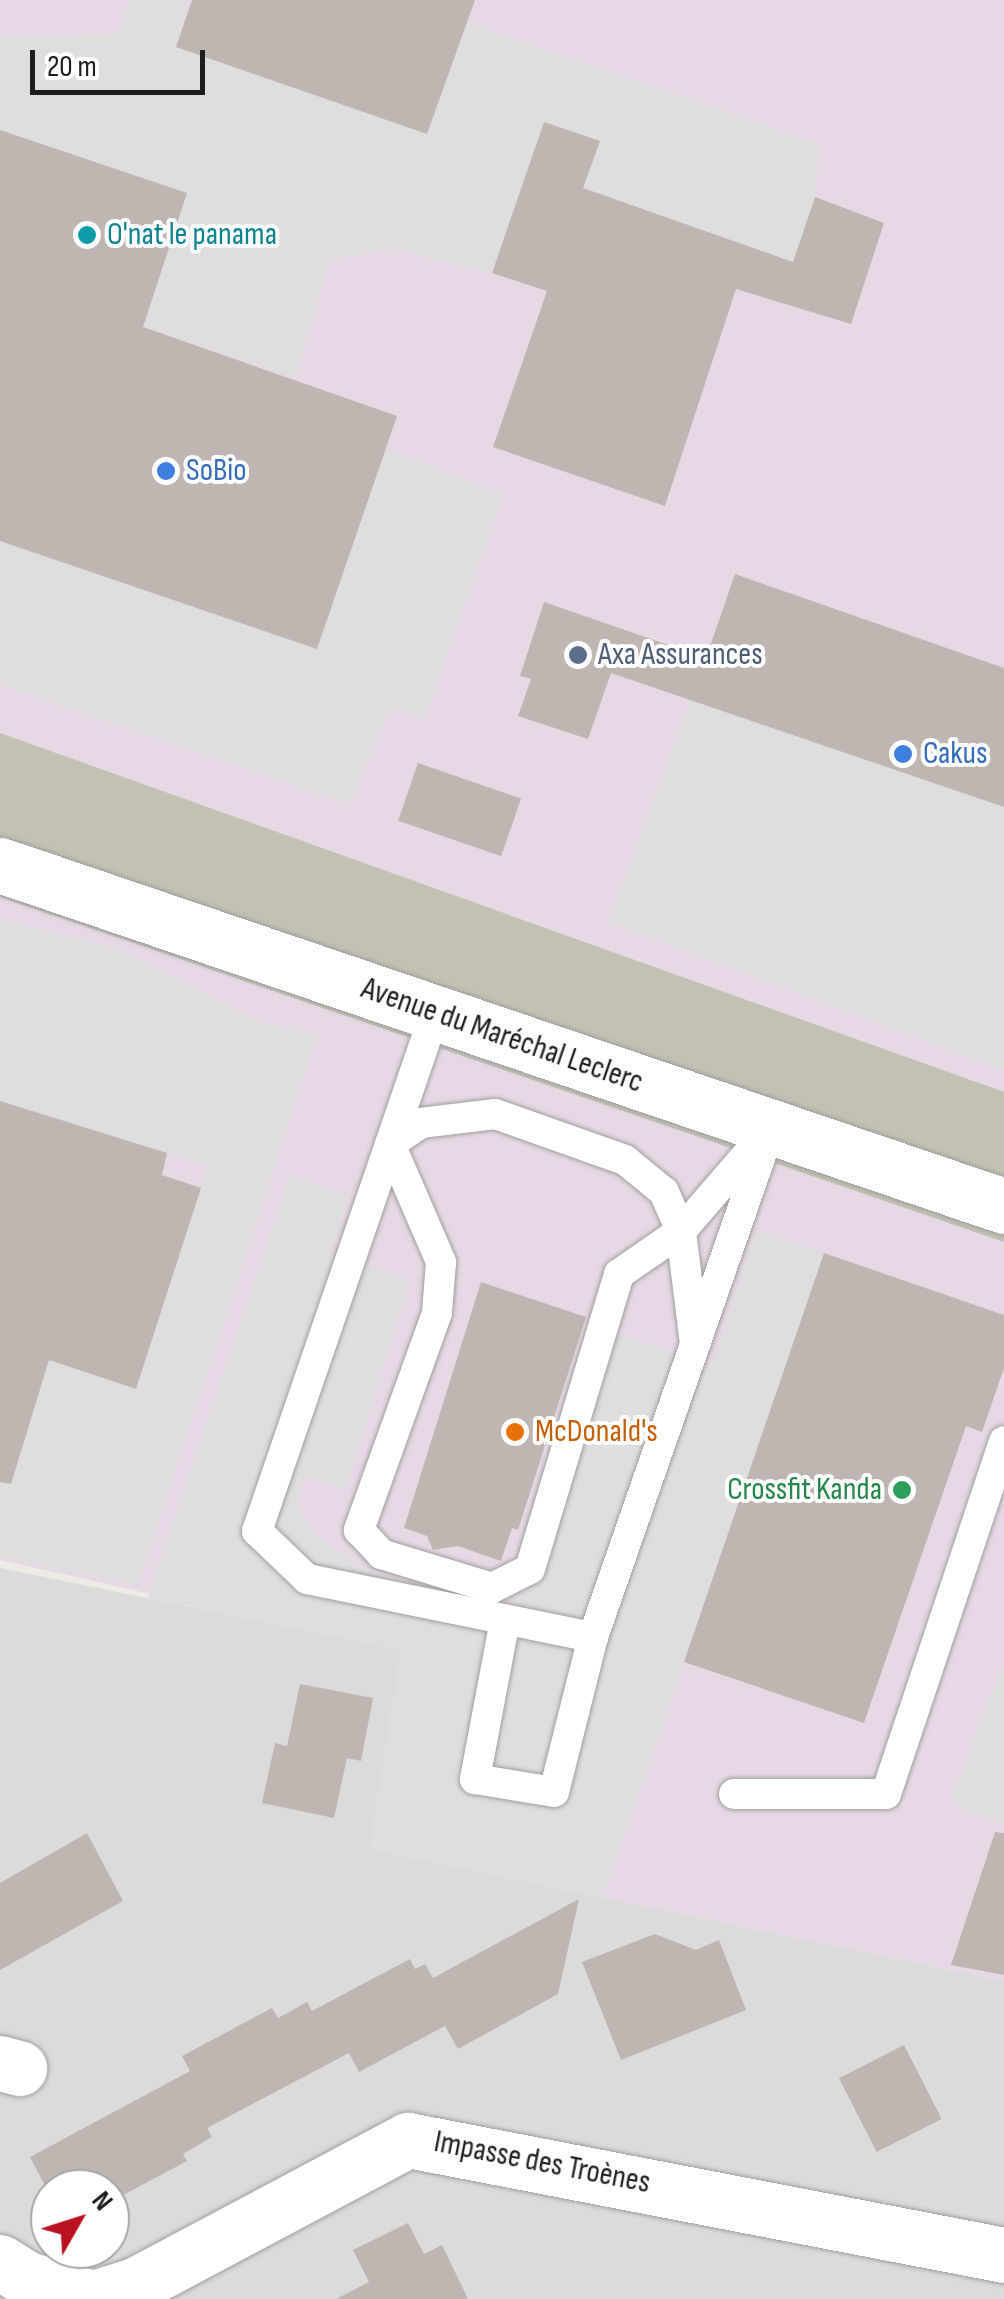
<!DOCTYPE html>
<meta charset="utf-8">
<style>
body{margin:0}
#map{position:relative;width:1004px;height:2299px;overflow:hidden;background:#eeebe5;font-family:"Sofia Sans Condensed",sans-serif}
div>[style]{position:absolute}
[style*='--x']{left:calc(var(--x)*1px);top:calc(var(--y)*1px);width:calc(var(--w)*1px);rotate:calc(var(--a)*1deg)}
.residential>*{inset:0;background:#dcdbdb}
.industrial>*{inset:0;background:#e7d8e5}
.construction>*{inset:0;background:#c2c1b2}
.parking>*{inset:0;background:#dedede}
.building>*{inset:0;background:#bfb6b2;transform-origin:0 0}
.roads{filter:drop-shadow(0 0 2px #9f9f9f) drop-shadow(0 0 2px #9f9f9f)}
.service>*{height:30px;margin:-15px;padding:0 15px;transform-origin:15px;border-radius:15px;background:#fff}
.minor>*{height:55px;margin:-27.5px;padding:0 27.5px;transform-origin:27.5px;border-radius:27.5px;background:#fff}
.dots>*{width:28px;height:28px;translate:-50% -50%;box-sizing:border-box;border:5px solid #fff;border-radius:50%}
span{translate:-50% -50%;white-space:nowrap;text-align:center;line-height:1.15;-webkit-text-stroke:8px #fff;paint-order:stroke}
.culture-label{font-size:32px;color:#0d838f}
.left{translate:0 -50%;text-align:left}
.shop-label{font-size:32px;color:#366cbe}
.service-label{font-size:32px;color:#4e5e75}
.street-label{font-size:32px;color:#1e1e1e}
.food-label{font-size:32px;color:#c56008}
.leisure-label{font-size:32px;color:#27864d}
.right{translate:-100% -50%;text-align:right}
.north{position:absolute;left:30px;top:2169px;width:100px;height:100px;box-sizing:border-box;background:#fff;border:2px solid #a5a5a5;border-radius:50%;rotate:51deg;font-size:28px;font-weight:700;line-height:40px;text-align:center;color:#1e1e1e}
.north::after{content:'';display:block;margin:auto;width:35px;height:45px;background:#bc1120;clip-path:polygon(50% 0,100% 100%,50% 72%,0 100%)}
.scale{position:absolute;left:30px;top:50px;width:175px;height:45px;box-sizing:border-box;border:5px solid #1e1e1e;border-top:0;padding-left:12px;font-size:30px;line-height:35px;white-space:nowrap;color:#1e1e1e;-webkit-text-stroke:8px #fff;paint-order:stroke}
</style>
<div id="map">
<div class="residential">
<div style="clip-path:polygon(evenodd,0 1568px,402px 1650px,370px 1849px,1004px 1981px,1004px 2299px,0 2299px,0 1568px,50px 2189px,110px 2189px,110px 2249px,50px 2249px,50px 2189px)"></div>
</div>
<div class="industrial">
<div style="clip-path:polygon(0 0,1004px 0,1004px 1981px,369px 1849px,401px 1650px,0 1560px)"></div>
</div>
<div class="construction">
<div style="clip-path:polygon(0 733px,1004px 1092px,1004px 1242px,0 897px)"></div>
</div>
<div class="parking">
<div style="clip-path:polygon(131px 0,187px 0,177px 47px,427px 134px,467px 23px,819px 144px,815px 197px,781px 302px,736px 290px,749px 246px,583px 188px,599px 141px,545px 122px,492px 273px,393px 248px,329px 261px,296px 378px,143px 327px,187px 193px,0 130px,0 36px,118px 34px)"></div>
<div style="clip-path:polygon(386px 449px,502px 495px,425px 718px,390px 708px,349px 804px,0 684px,0 541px,316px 649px)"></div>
<div style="clip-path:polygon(691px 700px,1004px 807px,1004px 1070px,609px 922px)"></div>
<div style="clip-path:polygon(0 919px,118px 949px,257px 1021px,317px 1035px,138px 1585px,0 1557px,0 1473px,9px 1475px,49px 1360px,137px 1388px,208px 1166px,0 1101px)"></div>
<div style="clip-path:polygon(290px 1175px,347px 1196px,331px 1253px,409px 1280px,346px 1489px,303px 1476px,297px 1508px,315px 1534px,359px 1568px,474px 1602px,511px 1604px,537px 1580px,617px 1334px,713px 1365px,756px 1231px,824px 1253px,603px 1897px,369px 1849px,401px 1650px,148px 1598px)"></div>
<div style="clip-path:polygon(1004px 1660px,1004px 1825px,951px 1803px)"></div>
</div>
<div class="building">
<div style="clip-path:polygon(192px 0,475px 0,427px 134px,176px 47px)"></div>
<div style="clip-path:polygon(544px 122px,600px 141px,583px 188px,793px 262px,815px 197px,884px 223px,851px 324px,736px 289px,665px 506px,493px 447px,547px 291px,492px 273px)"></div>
<div style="clip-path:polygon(0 130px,187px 193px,143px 327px,397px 416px,317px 649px,0 541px)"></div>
<div style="clip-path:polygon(735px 574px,1004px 668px,1004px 807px,611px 673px,588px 739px,518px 716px,531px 679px,520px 676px,544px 602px,706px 658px)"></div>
<div style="left:418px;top:763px;width:109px;height:61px;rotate:19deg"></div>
<div style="clip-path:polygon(0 1101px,167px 1153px,162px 1175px,201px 1188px,136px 1389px,49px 1360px,11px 1484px,0 1482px)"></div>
<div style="clip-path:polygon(824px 1253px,1004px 1315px,1004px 1368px,982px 1432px,966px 1426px,864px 1723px,684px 1662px)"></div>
<div style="clip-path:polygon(481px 1282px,586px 1317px,518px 1530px,512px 1528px,501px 1561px,458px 1546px,433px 1550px,427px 1536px,404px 1528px)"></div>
<div style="clip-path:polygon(300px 1684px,373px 1698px,361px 1761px,347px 1758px,334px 1818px,262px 1803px,275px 1743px,287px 1746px)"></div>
<div style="clip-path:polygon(995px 1832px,1004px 1833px,1004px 1975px,951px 1965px)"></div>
<div style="clip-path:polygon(87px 1833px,123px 1901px,0 1970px,0 1883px)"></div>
<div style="clip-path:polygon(579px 1899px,558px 1994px,458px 2049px,445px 2026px,359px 2072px,349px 2053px,207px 2128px,212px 2137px,183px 2154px,187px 2161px,110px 2202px,110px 2189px,50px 2189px,50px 2195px,30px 2157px,190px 2071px,182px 2056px,272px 2008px,278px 2018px,307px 2002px,312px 2011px,410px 1959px,415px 1969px,425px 1964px,433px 1978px)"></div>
<div style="clip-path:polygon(655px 1934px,696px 1950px,719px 1940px,746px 2010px,621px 2060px,582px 1962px)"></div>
<div style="left:904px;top:2045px;width:83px;height:73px;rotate:63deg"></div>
<div style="clip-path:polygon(408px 2223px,424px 2254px,442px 2245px,468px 2299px,336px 2299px,369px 2282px,353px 2250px)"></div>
</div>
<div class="roads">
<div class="service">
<div style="--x:435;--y:1013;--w:548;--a:108.96"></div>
<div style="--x:257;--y:1531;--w:69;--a:43.8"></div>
<div style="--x:307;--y:1579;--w:292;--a:11.5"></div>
<div style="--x:695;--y:1344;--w:114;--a:-97.1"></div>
<div style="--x:681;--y:1231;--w:43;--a:-113.6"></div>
<div style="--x:664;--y:1192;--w:50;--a:-140.6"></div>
<div style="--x:625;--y:1160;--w:138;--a:-160.5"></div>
<div style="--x:495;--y:1114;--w:75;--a:173.1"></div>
<div style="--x:421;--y:1123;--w:37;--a:146"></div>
<div style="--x:390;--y:1144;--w:129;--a:66.6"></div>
<div style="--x:441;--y:1262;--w:51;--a:94.5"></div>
<div style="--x:437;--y:1313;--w:231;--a:109.8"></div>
<div style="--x:359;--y:1530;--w:33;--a:47"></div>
<div style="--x:381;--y:1554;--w:116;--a:17"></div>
<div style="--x:492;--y:1588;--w:42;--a:-26.6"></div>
<div style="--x:530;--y:1569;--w:308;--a:-73.2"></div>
<div style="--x:619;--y:1274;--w:75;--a:-34.7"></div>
<div style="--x:681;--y:1231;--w:138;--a:-49.1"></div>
<div style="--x:505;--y:1620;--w:162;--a:100.7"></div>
<div style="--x:475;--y:1779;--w:80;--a:9.3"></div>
<div style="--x:554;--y:1792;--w:160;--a:-75.9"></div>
<div style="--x:593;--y:1637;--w:522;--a:-70.77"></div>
<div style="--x:734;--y:1794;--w:152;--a:0"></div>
<div style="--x:886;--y:1794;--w:372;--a:-71.5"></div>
</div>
<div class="minor">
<div style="--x:0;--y:865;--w:1060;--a:18.76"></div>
<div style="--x:0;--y:2063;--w:20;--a:15"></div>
<div style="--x:0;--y:2262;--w:32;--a:32"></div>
<div style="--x:27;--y:2279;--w:69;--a:16.1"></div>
<div style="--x:93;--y:2298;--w:44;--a:-17.2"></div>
<div style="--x:135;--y:2285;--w:309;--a:-28"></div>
<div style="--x:408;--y:2140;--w:607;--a:10.92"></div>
</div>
</div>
<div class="dots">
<div style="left:87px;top:235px;background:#0f9aa8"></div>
<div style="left:166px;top:471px;background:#3f7fe0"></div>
<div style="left:578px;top:655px;background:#5c6f8a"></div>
<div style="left:903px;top:754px;background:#3f7fe0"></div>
<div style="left:515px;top:1432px;background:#e8710a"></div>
<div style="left:902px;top:1490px;background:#2e9e5b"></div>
</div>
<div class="culture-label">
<span class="left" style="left:107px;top:235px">O'nat le panama</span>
</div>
<div class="shop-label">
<span class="left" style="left:186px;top:471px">SoBio</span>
<span class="left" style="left:923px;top:754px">Cakus</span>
</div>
<div class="service-label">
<span class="left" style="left:598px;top:655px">Axa Assurances</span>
</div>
<div class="street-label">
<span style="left:502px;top:1036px;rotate:19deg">Avenue du Maréchal Leclerc</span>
<span style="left:542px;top:2163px;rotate:11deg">Impasse des Troènes</span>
</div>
<div class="food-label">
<span class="left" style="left:535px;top:1432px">McDonald's</span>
</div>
<div class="leisure-label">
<span class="right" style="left:882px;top:1490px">Crossfit Kanda</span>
</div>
<div class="north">N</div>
<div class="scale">20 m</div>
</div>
